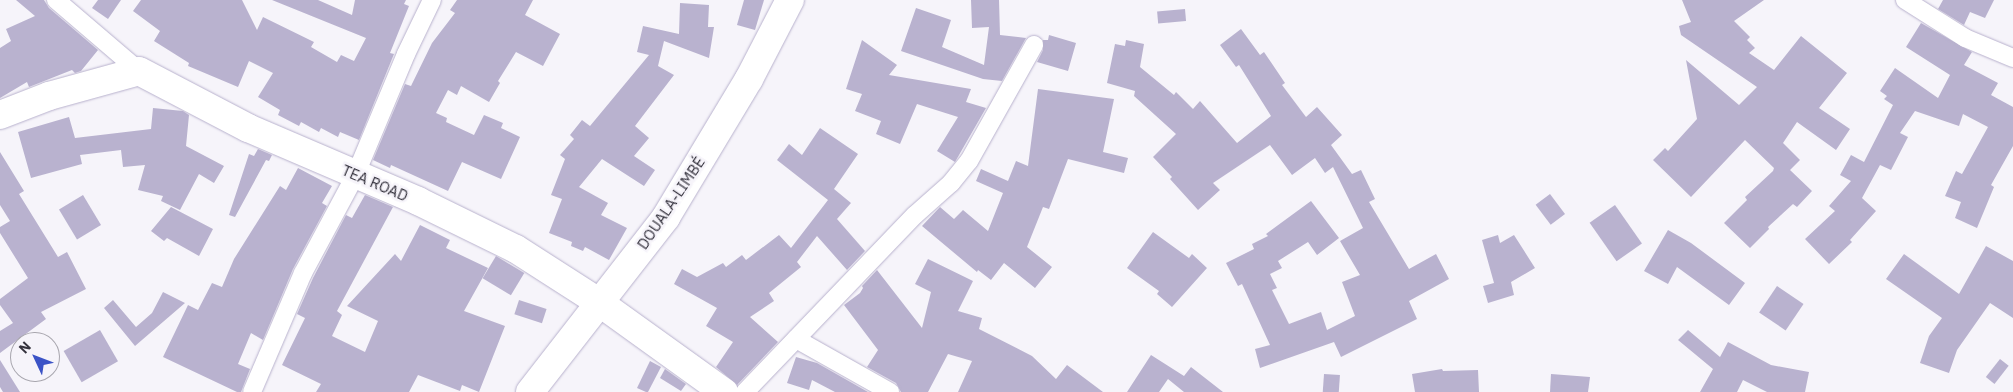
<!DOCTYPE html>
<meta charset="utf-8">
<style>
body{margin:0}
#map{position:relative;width:2013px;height:392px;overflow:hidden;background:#f6f4fa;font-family:"IBM Plex Sans",sans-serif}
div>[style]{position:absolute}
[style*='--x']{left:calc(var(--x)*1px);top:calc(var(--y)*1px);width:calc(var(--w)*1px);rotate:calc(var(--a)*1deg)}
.building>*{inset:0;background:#b9b2cf;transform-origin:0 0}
.roads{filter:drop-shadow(0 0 1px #b8b1cd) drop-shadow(0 0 1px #b8b1cd)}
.minor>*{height:18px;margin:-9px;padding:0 9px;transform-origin:9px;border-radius:9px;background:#fff}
.primary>*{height:28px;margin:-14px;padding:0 14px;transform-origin:14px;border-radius:14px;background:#fff}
.trunk>*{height:28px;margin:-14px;padding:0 14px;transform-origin:14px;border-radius:14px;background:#fff}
span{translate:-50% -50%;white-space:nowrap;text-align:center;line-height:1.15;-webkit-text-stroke:5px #f6f4fa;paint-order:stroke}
.street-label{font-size:15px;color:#34323d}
.north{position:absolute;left:10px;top:332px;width:50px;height:50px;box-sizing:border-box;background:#f6f4fa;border:1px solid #a8a6ae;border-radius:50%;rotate:313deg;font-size:14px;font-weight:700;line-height:20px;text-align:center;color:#34323d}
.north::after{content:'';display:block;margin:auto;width:18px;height:22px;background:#3b53c6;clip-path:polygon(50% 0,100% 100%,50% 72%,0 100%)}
</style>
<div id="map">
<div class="building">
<div style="clip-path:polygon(16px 0,44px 0,49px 8px,98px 50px,81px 71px,75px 73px,72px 70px,29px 87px,27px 82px,0 98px,0 48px,11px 41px,6px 29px,35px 16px)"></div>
<div style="clip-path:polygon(98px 0,121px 0,108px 19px,92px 8px)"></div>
<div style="clip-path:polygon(141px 0,242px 0,257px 30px,263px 17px,314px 42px,311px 47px,337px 62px,341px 55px,354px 61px,366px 38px,272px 0,318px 0,352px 15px,355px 0,406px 0,404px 4px,409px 6px,390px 53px,394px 54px,359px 140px,340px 132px,338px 137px,321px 128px,319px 132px,301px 122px,299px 126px,278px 115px,280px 110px,258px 97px,273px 73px,249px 61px,238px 87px,188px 66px,189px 63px,154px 41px,160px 31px,133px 11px)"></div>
<div style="clip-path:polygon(457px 0,533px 0,525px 15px,560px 34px,543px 66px,516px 52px,498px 81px,500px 83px,489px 102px,461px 86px,457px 95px,448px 90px,436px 113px,447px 118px,446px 122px,474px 135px,484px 115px,503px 123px,501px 128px,520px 137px,501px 179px,462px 162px,448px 191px,391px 165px,390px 168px,373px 160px,405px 84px,411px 86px,432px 43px,455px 13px,450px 10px)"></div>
<div style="clip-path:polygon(744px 0,764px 0,755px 30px,737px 25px)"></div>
<div style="clip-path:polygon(971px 0,999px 0,1000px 35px,1026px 38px,1002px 81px,983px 79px,901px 51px,916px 8px,951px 20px,942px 47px,984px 65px,989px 27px,972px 28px)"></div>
<div style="clip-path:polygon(1682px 0,1764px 0,1734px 21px,1750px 37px,1747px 40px,1755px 48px,1749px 53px,1774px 70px,1801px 36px,1847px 73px,1819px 108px,1850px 129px,1836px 150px,1797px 122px,1783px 143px,1800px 160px,1790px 170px,1812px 191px,1797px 207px,1793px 204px,1768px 227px,1769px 229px,1750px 248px,1724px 223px,1747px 200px,1745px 197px,1773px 171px,1774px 168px,1745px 140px,1691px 197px,1653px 160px,1665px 148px,1668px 151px,1697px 119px,1686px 60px,1739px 105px,1757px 87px,1681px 35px,1679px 26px,1691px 22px)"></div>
<div style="clip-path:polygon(1943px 0,1994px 0,1985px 18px,1970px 12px,1964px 25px,1938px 9px)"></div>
<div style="clip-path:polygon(680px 3px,709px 5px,708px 27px,714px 27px,709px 58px,664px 41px,658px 66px,674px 75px,635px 126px,649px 138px,634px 156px,655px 170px,644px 186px,602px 159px,579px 187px,608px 203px,601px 215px,627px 228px,609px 260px,585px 247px,583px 251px,571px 246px,572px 242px,549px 233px,562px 199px,551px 195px,565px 159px,560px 155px,574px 139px,570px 135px,582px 120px,590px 126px,649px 55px,637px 52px,643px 26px,679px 34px)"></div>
<div style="left:1185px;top:9px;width:12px;height:28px;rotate:85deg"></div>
<div style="clip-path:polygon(1921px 23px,1972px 52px,1964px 65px,1998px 83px,1991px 95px,2013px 107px,2013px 146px,1991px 185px,1994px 187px,1977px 228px,1955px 218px,1961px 202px,1945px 196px,1956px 171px,1962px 174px,1988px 127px,1963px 114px,1959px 126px,1915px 111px,1900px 133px,1908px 137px,1891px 170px,1880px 165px,1862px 198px,1876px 211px,1850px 240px,1852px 242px,1829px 264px,1805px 239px,1835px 211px,1829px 206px,1851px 181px,1840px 175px,1851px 155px,1864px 162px,1893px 105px,1884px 99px,1887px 96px,1880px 91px,1895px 68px,1938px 98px,1950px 75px,1906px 47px)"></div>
<div style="clip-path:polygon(1241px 29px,1260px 55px,1264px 52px,1285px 83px,1282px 85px,1306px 117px,1317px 107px,1342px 135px,1331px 145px,1352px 174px,1361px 170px,1375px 199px,1369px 202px,1409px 269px,1436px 254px,1449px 279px,1409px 301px,1417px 319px,1341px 357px,1334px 342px,1260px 368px,1255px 349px,1270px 345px,1242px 284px,1238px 286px,1226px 263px,1254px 249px,1252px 244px,1268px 236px,1266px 234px,1311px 201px,1339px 238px,1317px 255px,1308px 242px,1278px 261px,1282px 268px,1270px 274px,1277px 288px,1272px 290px,1289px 324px,1321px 312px,1327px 330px,1355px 316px,1342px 282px,1360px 275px,1340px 241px,1363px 228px,1333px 167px,1325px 173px,1315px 158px,1292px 175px,1270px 145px,1213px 183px,1220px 190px,1198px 210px,1170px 179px,1172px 177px,1153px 157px,1176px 134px,1134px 96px,1135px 91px,1107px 83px,1115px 44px,1125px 46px,1126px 40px,1144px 44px,1140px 67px,1174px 95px,1176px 92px,1193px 109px,1200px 101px,1237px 143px,1271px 116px,1239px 65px,1236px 67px,1220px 45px)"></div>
<div style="clip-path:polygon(1049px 35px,1076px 43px,1068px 71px,1037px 62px,1043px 50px,1043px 40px,1048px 40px)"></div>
<div style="clip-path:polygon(862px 40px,897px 65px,889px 75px,971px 89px,966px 102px,986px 108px,955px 162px,937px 151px,958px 117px,917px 104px,900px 144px,876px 134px,881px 121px,855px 111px,862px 94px,846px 89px)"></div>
<div style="clip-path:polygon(1038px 89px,1114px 99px,1103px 152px,1128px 158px,1124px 173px,1068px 159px,1049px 209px,1043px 207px,1027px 247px,1052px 267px,1035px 288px,1004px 263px,991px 280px,978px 270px,977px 272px,922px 226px,940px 207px,954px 219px,963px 210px,988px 231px,1003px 193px,976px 181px,981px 169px,1008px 181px,1016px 161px,1028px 166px)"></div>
<div style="clip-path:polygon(153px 108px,183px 111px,189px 115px,186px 146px,224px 166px,214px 183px,199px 174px,180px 210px,161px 201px,163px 196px,138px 190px,145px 165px,123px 167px,121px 150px,80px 155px,82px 164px,31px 178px,18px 132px,69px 117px,75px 138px,151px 129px)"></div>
<div style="clip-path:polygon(820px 128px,858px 154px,834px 189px,851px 203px,837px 219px,865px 251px,847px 270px,817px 236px,797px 262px,801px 267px,769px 293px,774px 301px,750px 317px,778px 342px,737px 385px,716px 367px,733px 342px,706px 326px,717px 308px,674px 284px,682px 269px,697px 277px,723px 263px,726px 267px,742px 255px,746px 260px,779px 235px,791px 248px,828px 200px,777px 160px,789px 144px,802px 155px)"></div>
<div style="clip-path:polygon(258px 149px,272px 155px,269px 161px,266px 160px,235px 217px,229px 215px,249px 154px,254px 156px)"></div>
<div style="clip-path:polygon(0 152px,24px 191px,19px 194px,58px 257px,67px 252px,86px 289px,41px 312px,46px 319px,0 353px,0 331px,13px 323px,0 305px,0 299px,28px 278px,0 233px,0 227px,10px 221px,0 205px)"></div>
<div style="clip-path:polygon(298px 168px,332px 186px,322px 203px,327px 206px,293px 269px,263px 340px,251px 333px,238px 364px,250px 369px,241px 392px,237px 392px,163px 357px,188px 305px,198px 310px,212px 283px,222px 287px,234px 259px,280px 186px,286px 190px)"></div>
<div style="left:1550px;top:194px;width:25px;height:18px;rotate:53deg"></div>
<div style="left:83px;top:195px;width:35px;height:28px;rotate:59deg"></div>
<div style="clip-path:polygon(365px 195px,393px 207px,337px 311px,342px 315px,332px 336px,365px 352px,378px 321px,347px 306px,395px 254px,401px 261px,420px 225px,450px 240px,446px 248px,488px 268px,464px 311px,505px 326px,479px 392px,462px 385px,460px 391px,418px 375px,409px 392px,316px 392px,321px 384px,282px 365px,305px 318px,297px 314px,313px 278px,346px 215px,352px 218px)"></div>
<div style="left:1615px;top:205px;width:47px;height:31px;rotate:55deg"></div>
<div style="clip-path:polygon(171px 207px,213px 229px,199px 256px,167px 238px,164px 241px,151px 231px)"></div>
<div style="clip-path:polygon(1668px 230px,1691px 243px,1745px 283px,1729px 305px,1677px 267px,1668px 284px,1644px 271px)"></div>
<div style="clip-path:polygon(1153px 232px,1189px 258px,1192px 254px,1207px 268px,1172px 307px,1157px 294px,1159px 291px,1127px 268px)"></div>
<div style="clip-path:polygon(1498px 235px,1500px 243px,1514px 235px,1535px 268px,1511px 282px,1514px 295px,1488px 303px,1483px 286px,1494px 283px,1482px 240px)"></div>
<div style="clip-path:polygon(1986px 246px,2013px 261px,2013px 318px,1990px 303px,1957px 350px,1949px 373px,1920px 363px,1929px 336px,1942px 318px,1886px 279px,1904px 254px,1959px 294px)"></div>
<div style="left:496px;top:256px;width:33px;height:26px;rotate:31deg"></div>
<div style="clip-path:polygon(928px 259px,973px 281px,958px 311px,982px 318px,979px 329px,1032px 356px,1056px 379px,1067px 365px,1103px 392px,958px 392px,972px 361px,948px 354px,928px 392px,901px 392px,896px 383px,867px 367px,878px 350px,844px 305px,860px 293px,863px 288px,862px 286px,877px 270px,922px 328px,931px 292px,915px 284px)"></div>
<div style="left:1777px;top:286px;width:32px;height:32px;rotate:34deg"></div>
<div style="clip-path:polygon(163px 292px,185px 303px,135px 346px,104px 308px,113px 300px,136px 327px,152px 313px)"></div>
<div style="left:519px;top:300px;width:29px;height:15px;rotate:18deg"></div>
<div style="left:100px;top:330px;width:36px;height:42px;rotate:60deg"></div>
<div style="clip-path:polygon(1688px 330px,1720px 357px,1728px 342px,1771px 365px,1809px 372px,1805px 392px,1767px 392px,1743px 380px,1737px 392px,1700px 392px,1713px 369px,1678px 340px)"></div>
<div style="clip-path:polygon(1151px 355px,1184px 376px,1191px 367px,1223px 392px,1184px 392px,1168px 379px,1159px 392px,1127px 392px)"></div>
<div style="clip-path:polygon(796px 357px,817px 363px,868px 392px,835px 392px,812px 380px,809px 390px,787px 383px)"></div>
<div style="left:2000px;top:359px;width:11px;height:23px;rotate:38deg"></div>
<div style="clip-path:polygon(0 360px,20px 392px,3px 392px,0 387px)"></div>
<div style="clip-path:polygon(650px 361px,661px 367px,648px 392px,646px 392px,637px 388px)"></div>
<div style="clip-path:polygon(665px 369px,686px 384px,681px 391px,660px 378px)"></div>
<div style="clip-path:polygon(1442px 369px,1443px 371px,1478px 370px,1479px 392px,1415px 392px,1412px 374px)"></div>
<div style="left:1324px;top:374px;width:16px;height:18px;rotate:4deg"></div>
<div style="clip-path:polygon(1551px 374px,1590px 377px,1588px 392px,1550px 392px)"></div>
</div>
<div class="roads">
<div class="minor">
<div style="--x:56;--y:0;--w:109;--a:40.5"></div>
<div style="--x:1905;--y:0;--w:71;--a:32.3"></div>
<div style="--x:1965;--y:38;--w:52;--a:22.6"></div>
<div style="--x:796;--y:339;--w:108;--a:29.4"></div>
<div style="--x:252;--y:392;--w:129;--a:-66.8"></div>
<div style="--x:303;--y:273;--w:110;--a:-61.8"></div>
<div style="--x:355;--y:176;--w:132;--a:-67.3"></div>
<div style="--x:406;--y:54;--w:60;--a:-64.3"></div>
<div style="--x:745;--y:392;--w:245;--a:-46.2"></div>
<div style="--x:915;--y:215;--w:48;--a:-41.6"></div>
<div style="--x:951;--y:183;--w:28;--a:-51"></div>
<div style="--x:969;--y:161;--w:133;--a:-60.7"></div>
</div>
<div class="primary">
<div style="--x:0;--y:115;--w:53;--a:-21.2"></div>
<div style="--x:49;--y:96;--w:93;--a:-15.5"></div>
<div style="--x:139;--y:71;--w:123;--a:27.6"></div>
<div style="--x:248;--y:128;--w:185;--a:23.2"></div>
<div style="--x:418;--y:201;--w:109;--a:26.1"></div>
<div style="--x:516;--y:249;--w:100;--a:32.7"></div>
<div style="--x:600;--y:303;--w:153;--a:35.7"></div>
</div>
<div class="trunk">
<div style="--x:530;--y:392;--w:222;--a:-52.1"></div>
<div style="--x:666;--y:217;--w:161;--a:-59"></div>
<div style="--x:749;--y:79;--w:89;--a:-62.6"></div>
</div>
</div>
<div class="street-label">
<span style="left:375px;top:183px;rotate:23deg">TEA ROAD</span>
<span style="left:671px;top:203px;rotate:-56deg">DOUALA-LIMBÉ</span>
</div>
<div class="north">N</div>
</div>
